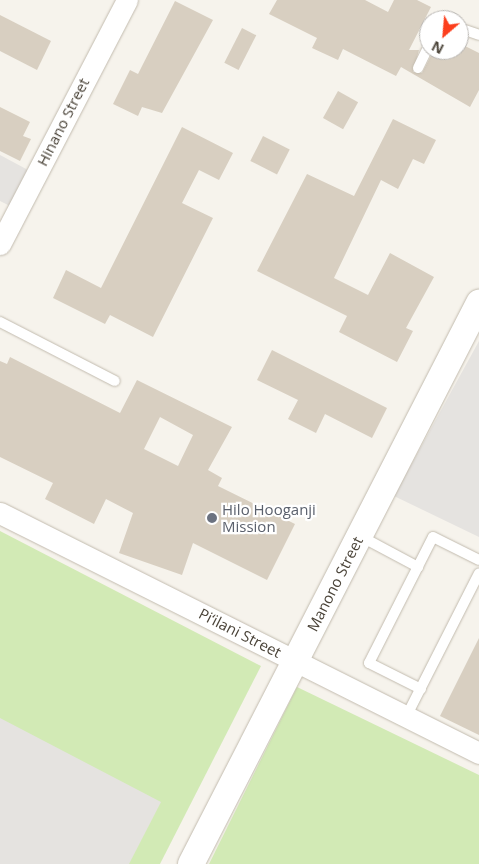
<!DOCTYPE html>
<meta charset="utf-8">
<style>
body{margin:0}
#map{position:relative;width:479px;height:864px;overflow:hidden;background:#f6f3ec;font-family:"Open Sans",sans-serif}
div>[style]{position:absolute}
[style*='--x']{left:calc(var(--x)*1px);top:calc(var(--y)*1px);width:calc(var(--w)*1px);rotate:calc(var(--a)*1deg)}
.green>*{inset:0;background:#d2eab5}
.parking>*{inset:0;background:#e5e3e0}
.building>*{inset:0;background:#d8cfc1;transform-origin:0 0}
.roads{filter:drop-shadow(0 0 1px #c2bbae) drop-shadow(0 0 1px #c2bbae)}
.service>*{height:10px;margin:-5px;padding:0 5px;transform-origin:5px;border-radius:5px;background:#fff}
.minor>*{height:21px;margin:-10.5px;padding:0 10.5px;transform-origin:10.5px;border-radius:10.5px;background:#fff}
.tertiary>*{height:26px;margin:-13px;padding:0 13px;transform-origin:13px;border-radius:13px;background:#fff}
.dots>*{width:14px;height:14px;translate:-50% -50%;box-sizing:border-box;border:2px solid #fff;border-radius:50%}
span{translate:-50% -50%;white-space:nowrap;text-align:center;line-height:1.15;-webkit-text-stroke:4.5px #fff;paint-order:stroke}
.street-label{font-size:15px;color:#4b4439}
.worship-label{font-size:15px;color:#5b616d}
.left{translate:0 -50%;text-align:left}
.north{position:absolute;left:419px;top:10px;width:50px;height:50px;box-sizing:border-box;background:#fff;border:1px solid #b7b4b0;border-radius:50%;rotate:207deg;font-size:14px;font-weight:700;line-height:20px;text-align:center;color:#4b4439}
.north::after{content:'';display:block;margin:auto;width:18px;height:22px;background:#fc3f1d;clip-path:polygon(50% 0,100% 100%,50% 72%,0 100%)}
</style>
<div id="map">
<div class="green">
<div style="clip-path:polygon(0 531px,261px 666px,160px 864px,0 864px)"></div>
<div style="clip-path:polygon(297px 687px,479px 775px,479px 864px,209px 864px)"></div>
</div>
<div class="parking">
<div style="clip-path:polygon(0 155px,28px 170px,10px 206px,0 201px)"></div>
<div style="clip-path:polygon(479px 341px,479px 537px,394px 496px)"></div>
<div style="clip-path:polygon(0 718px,161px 802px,129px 864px,0 864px)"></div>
</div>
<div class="building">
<div style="clip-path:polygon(277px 0,365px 0,388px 12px,394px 0,417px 0,431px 7px,409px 50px,419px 50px,413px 72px,422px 73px,434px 50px,459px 50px,459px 43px,479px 53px,479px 90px,470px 107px,401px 67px,396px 76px,343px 49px,338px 60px,312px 48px,317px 38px,269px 14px)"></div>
<div style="clip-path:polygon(175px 1px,213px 20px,162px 113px,142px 107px,138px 116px,113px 104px,130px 70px,138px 74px)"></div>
<div style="clip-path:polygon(0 15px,51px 41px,37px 70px,0 51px)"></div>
<div style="left:242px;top:28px;width:16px;height:39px;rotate:27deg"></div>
<div style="left:338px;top:91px;width:23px;height:31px;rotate:29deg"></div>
<div style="clip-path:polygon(0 107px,30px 122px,23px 136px,31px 139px,20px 161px,0 151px)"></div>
<div style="clip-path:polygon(393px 119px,436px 140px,424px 164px,413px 159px,398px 189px,381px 180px,334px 278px,368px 295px,390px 253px,434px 277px,406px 328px,413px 331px,397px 362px,339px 332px,347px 316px,257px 271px,307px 174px,354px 196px)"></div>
<div style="clip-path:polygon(182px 127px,233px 153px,219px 180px,199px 170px,182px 203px,213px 218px,153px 337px,110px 315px,105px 324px,53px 298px,66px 270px,101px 288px)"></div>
<div style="left:263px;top:136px;width:30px;height:28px;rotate:27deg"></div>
<div style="clip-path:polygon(272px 350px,387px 408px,372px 438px,325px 414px,316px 433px,288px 419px,298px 400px,257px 380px)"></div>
<div style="clip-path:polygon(evenodd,10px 357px,120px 413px,137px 380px,232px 427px,208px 470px,222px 478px,218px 486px,295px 524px,267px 580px,193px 543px,182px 575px,119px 553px,133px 513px,106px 499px,94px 524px,45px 499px,53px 483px,0 457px,0 361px,7px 364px,10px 357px,160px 417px,193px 435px,178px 466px,144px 449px,160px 417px)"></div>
<div style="clip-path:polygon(479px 638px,479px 735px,440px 716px)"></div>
</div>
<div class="roads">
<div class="service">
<div style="--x:459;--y:28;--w:21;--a:19"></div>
<div style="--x:418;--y:68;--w:25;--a:-64"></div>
<div style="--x:0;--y:322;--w:129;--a:27.2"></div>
<div style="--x:360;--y:536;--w:66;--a:28.1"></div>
<div style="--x:421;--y:689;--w:58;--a:-153.4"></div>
<div style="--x:369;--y:663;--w:141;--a:-63.1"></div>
<div style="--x:433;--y:537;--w:51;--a:26.6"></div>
<div style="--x:406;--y:717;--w:161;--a:-63.1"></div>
</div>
<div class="minor">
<div style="--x:0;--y:244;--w:275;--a:-62.5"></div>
<div style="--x:0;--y:513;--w:536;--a:26.61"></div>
</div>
<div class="tertiary">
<div style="--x:191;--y:864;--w:631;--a:-62.83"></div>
</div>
</div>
<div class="dots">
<div style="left:212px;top:518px;background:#6b7280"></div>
</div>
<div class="street-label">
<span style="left:63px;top:122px;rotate:-63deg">Hinano Street</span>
<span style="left:335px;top:584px;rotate:-63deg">Manono Street</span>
<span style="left:240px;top:633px;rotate:27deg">Pi‘ilani Street</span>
</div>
<div class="worship-label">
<span class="left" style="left:222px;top:518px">Hilo Hooganji<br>Mission</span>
</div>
<div class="north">N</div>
</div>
